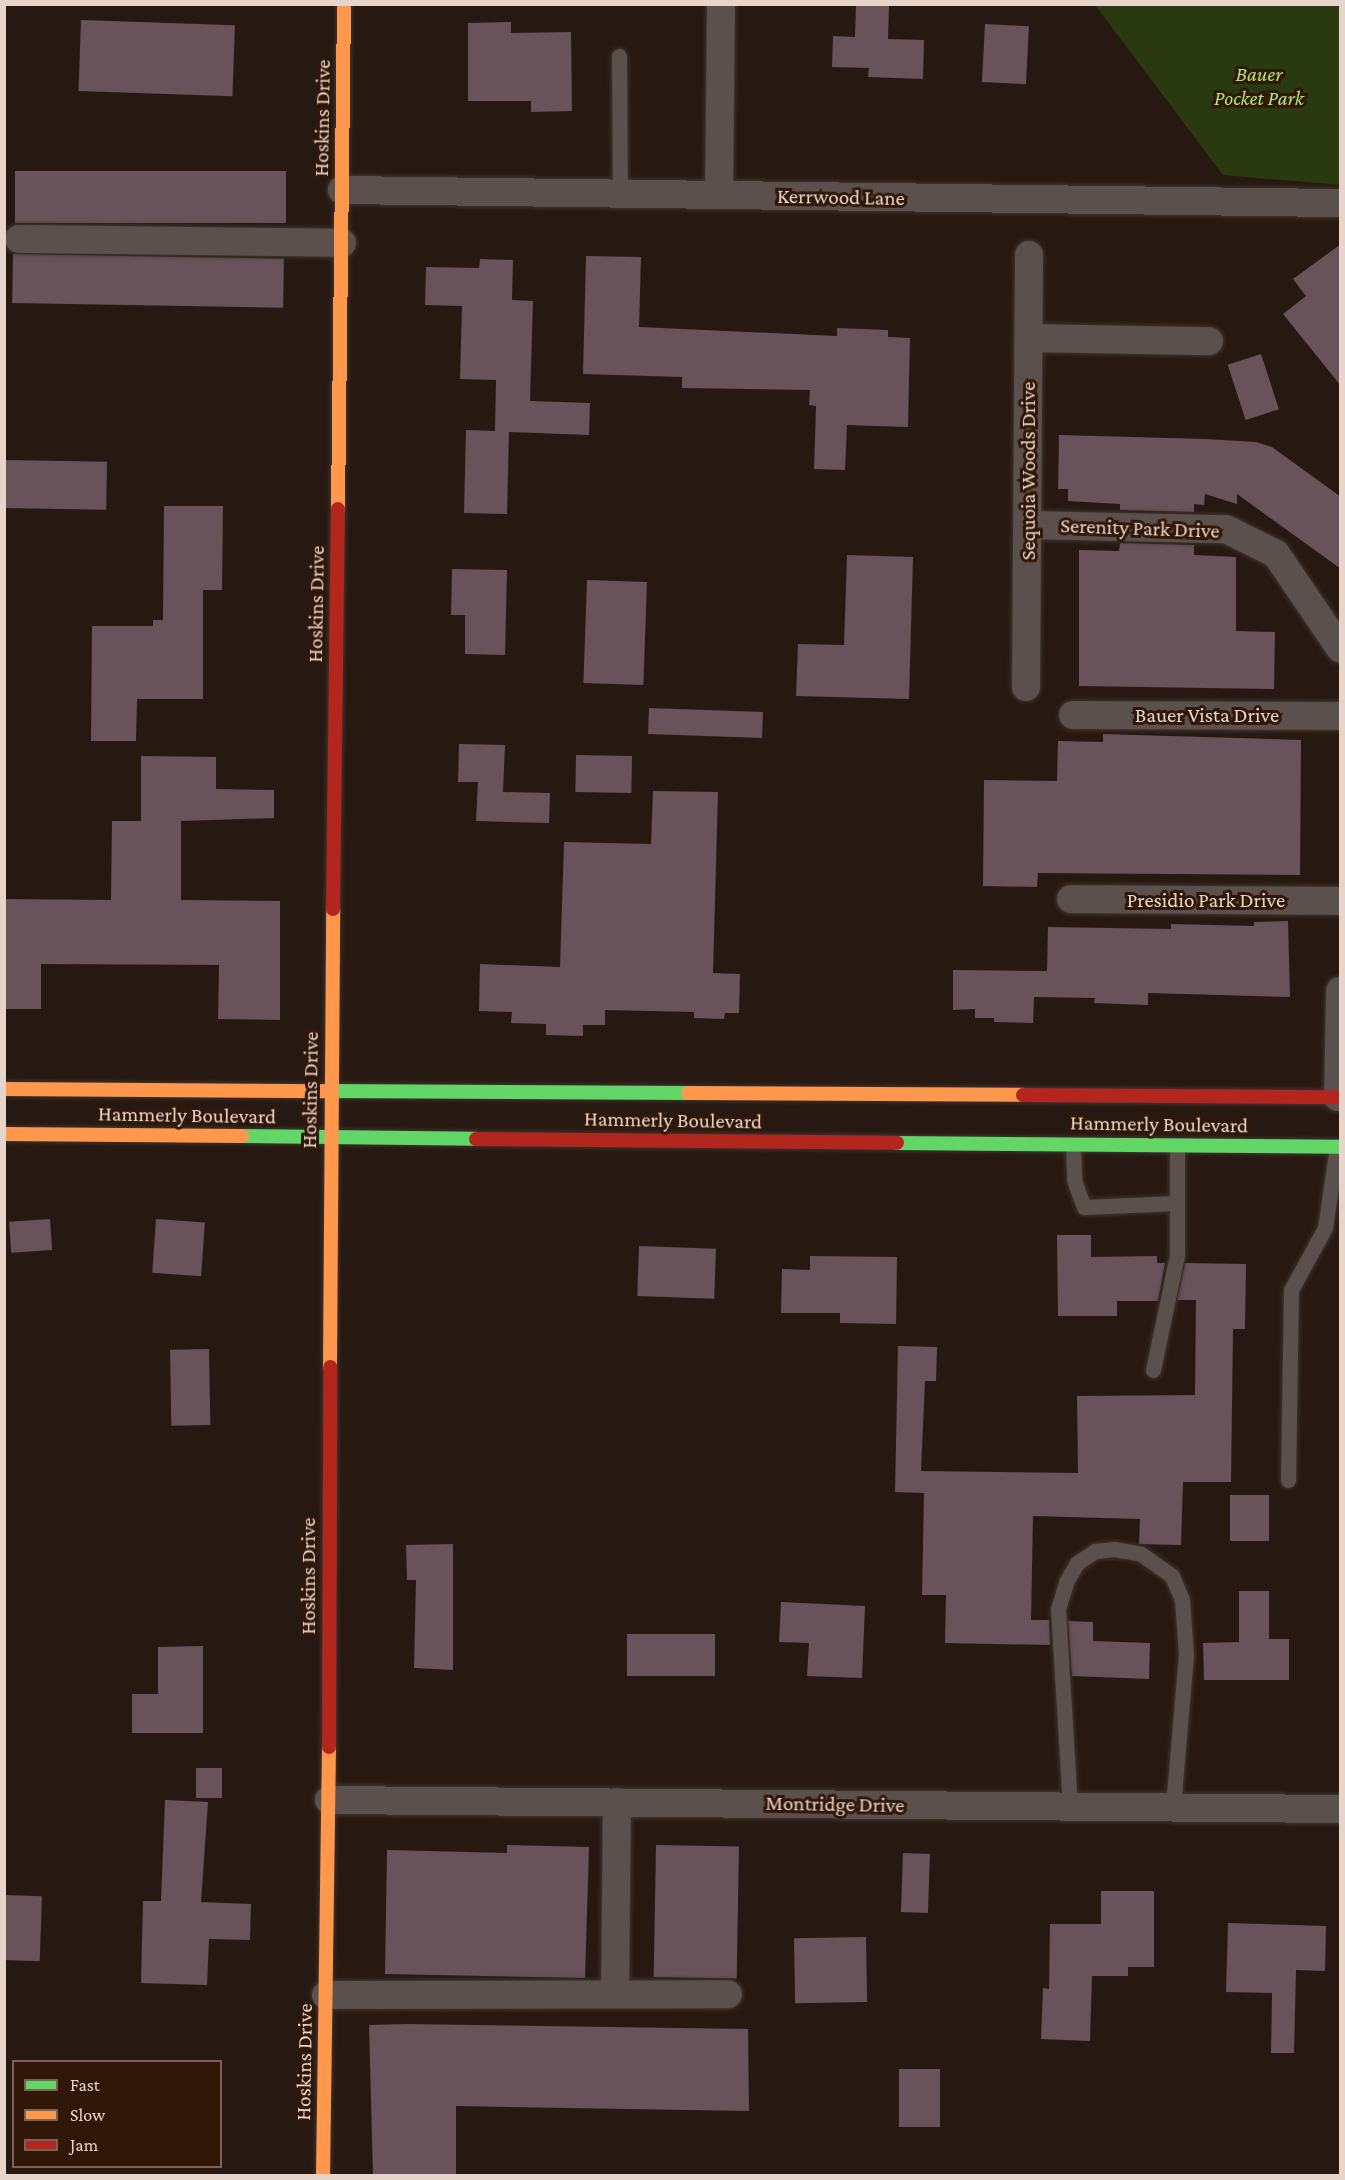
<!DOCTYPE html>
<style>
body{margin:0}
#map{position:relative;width:1345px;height:2180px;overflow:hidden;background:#271911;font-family:"Crimson Pro",serif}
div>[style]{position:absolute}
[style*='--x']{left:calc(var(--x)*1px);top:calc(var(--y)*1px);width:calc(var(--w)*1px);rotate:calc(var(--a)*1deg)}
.green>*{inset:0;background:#2a3a10}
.building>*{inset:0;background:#68535a;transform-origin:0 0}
.roads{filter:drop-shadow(0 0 2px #3f332f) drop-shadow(0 0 2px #3f332f)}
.lane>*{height:15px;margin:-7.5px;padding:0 7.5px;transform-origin:7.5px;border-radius:7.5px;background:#5b504b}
.street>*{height:28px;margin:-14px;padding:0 14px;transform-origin:14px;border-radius:14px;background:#5b504b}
.fast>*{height:14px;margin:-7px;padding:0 7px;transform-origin:7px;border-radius:7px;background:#63d668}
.slow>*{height:14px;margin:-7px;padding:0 7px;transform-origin:7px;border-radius:7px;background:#ff974d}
.jam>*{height:14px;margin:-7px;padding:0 7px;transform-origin:7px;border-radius:7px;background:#b3261e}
span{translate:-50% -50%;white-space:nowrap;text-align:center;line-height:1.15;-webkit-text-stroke:6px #301708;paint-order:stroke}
.park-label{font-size:21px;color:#afe277;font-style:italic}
.street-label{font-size:21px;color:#e7d5cc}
.frame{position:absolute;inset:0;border:6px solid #e7d5cc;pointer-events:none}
.legend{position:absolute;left:12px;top:2060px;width:210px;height:108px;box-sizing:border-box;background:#301708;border:2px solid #796356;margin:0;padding:8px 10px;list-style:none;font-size:18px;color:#e7d5cc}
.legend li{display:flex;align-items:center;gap:12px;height:30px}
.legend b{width:30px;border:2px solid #796356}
</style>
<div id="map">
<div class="green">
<div style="clip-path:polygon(1095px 5px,1340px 5px,1340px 185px,1223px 175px)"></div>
</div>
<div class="building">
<div style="clip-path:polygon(856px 4px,889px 4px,888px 39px,924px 40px,923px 79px,868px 77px,869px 68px,832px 67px,833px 36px,855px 37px)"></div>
<div style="left:81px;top:20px;width:154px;height:71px;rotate:2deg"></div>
<div style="clip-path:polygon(511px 22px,511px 33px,571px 32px,572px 111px,531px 112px,531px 101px,468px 101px,468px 23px)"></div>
<div style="left:985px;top:24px;width:44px;height:58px;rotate:3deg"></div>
<div style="left:15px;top:171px;width:271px;height:52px"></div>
<div style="clip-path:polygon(1341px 244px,1341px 386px,1283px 314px,1306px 296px,1293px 279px)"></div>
<div style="left:13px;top:254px;width:271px;height:49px;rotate:1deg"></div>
<div style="clip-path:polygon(586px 256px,641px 257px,639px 327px,837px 336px,837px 328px,888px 330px,888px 337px,910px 338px,908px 427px,847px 425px,845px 470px,814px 469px,816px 406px,809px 405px,810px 390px,682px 388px,682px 377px,583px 374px)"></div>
<div style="clip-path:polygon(480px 259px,513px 260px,512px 300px,533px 301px,530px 401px,590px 403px,589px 435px,509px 432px,507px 514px,464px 513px,466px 430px,495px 431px,496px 380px,460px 379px,462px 306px,425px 305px,426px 267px,479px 268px)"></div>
<div style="left:1261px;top:354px;width:58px;height:35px;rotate:72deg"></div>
<div style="clip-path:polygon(1059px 435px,1205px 439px,1256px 442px,1272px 447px,1341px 497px,1341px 569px,1237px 494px,1237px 504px,1205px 494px,1204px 505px,1194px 504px,1194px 512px,1120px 510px,1120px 504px,1068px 501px,1068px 489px,1058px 489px)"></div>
<div style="left:4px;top:460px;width:103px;height:48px;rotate:1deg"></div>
<div style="clip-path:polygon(164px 506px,223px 506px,222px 590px,203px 590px,203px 699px,137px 699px,136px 741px,91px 741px,92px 626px,153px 626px,153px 620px,163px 620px)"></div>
<div style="clip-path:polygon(1120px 543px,1194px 545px,1194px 555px,1236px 557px,1236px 631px,1275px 632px,1274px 689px,1079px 686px,1079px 550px,1119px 551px)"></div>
<div style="clip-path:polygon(847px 555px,913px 557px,909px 699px,796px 696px,798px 644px,844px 645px)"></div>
<div style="clip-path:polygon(452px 569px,507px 570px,505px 655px,465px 654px,465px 615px,451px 615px)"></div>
<div style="left:587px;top:580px;width:60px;height:103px;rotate:2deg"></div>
<div style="left:649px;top:708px;width:114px;height:26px;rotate:2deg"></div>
<div style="clip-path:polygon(1103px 734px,1301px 740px,1300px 875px,1038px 873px,1037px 887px,983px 886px,984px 780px,1057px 781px,1058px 741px,1103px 742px)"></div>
<div style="clip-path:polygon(459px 744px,505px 745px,503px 792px,550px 793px,549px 823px,476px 821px,478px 782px,458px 782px)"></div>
<div style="left:576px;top:755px;width:56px;height:37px;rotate:1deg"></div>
<div style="clip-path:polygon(141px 756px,216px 757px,216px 789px,274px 790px,274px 818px,181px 821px,181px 900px,280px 901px,280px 1020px,218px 1019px,219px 965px,41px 964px,41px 1009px,4px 1009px,4px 899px,111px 900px,112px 821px,141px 821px)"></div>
<div style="clip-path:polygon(653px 791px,718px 792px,713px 973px,740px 974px,739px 1013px,725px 1013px,724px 1019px,694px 1018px,694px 1012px,605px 1010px,605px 1025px,583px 1025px,583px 1036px,546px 1035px,546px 1024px,511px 1023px,512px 1012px,479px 1011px,480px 964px,560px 967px,564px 842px,651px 844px)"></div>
<div style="clip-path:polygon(1288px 921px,1290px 997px,1148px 993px,1148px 1005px,1094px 1003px,1095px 998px,1034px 997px,1033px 1023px,994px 1022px,994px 1018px,975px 1018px,975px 1009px,953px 1010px,953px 970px,1047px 971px,1048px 927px,1171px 929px,1171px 924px,1254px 926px,1254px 922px)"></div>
<div style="left:50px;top:1219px;width:31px;height:41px;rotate:86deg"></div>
<div style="left:156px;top:1219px;width:49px;height:54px;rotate:4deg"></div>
<div style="clip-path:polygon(1057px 1235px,1091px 1235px,1091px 1257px,1157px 1256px,1157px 1263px,1165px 1263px,1158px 1301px,1117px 1301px,1117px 1316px,1058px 1316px)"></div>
<div style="left:639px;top:1246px;width:77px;height:50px;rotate:2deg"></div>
<div style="clip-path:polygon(810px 1256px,897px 1257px,896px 1324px,840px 1323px,840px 1313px,781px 1313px,782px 1269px,810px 1270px)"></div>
<div style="clip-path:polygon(1185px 1263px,1246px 1264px,1245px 1329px,1233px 1329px,1231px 1482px,1183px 1482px,1181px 1545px,1139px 1544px,1140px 1519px,1033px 1516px,1031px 1620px,1049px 1620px,1050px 1645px,945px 1643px,946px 1595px,922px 1595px,924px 1493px,895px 1492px,898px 1346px,937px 1347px,936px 1381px,925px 1381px,921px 1471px,1078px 1473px,1077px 1396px,1195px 1395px,1196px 1300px,1177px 1300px)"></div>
<div style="left:209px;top:1349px;width:76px;height:39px;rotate:89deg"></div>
<div style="left:1230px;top:1495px;width:39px;height:46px"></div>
<div style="clip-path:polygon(453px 1544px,453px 1670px,414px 1668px,416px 1580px,407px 1580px,406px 1545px)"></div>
<div style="clip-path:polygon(1239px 1591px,1269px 1591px,1269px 1639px,1289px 1639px,1289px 1680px,1204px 1680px,1203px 1643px,1239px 1642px)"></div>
<div style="clip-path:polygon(781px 1602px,865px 1606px,862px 1678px,807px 1676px,809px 1643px,779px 1642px)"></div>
<div style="clip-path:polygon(1068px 1621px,1093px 1622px,1093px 1641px,1150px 1643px,1149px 1679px,1072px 1676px)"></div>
<div style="left:627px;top:1634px;width:88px;height:42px"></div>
<div style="clip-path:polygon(203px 1646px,203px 1733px,132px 1733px,132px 1694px,158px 1694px,158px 1647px)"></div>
<div style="left:222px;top:1768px;width:30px;height:26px;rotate:90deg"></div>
<div style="clip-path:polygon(165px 1800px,208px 1802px,201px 1902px,251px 1904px,250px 1940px,209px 1939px,207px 1985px,141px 1983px,143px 1901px,161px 1901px)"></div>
<div style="clip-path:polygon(507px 1845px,589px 1847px,585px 1978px,385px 1974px,387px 1850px,507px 1853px)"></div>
<div style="left:656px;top:1845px;width:83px;height:132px;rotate:1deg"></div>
<div style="left:903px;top:1853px;width:27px;height:59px;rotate:2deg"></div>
<div style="clip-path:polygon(1101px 1891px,1154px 1891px,1154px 1967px,1128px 1967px,1128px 1976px,1092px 1976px,1090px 2041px,1041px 2039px,1043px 1988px,1049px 1989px,1050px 1924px,1101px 1924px)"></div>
<div style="left:4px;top:1895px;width:38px;height:65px;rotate:2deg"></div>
<div style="clip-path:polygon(1228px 1923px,1326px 1926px,1325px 1971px,1296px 1970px,1294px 2053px,1271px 2053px,1272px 1993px,1226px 1992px)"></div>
<div style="left:866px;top:1937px;width:65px;height:72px;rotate:89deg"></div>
<div style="clip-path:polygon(406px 2024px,748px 2029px,749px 2111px,456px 2106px,456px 2175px,373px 2175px,369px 2025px)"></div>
<div style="left:899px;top:2069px;width:41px;height:58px"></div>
</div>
<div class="roads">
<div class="lane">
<div style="--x:619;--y:56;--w:138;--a:89.6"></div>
<div style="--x:1073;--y:1145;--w:35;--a:88"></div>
<div style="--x:1074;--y:1180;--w:29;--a:70"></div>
<div style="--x:1084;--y:1207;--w:93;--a:-2.5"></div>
<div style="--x:1153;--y:1370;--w:117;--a:-78.2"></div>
<div style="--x:1177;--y:1255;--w:109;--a:-90"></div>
<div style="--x:1288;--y:1480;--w:190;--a:-89.1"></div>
<div style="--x:1291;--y:1290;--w:71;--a:-61.3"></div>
<div style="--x:1325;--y:1228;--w:82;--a:-81.6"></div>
<div style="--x:1070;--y:1806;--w:197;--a:-93.5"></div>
<div style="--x:1058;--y:1609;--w:28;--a:-73"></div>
<div style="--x:1066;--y:1582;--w:22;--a:-60"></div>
<div style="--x:1077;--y:1563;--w:22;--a:-34"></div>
<div style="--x:1095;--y:1551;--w:19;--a:-6"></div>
<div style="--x:1114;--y:1549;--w:27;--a:10"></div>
<div style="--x:1141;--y:1554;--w:38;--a:35"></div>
<div style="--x:1172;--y:1576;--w:26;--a:67"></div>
<div style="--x:1182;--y:1600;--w:55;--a:85.8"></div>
<div style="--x:1186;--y:1655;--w:153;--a:94.9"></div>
</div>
<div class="street">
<div style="--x:342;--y:190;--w:998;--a:0.75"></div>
<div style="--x:719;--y:195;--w:191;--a:-89.4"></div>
<div style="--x:19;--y:239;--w:323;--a:0.7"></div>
<div style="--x:1029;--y:338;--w:180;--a:1"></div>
<div style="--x:1028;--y:525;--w:198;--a:1.2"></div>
<div style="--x:1226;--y:529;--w:56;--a:26.6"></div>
<div style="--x:1276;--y:554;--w:114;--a:55.8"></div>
<div style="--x:1026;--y:687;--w:432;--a:-89.6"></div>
<div style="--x:1073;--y:715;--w:267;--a:0.2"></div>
<div style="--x:1071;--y:899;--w:269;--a:0.4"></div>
<div style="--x:1338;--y:1097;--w:106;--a:-88.9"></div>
<div style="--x:329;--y:1800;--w:1011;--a:0.51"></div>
<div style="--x:615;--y:1994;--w:192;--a:-89.4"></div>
<div style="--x:326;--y:1995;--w:402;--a:-0.1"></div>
</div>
<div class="fast">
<div style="--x:325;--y:1091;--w:363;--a:0.3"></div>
<div style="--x:242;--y:1136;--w:234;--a:0.7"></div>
<div style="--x:897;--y:1143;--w:443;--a:0.5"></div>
</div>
<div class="slow">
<div style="--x:338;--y:509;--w:505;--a:-89.32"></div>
<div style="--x:4;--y:1089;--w:321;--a:0.4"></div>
<div style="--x:688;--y:1093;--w:335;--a:0.3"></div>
<div style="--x:4;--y:1134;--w:238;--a:0.5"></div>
<div style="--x:330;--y:1367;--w:458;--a:-89.6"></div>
<div style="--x:323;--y:2176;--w:429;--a:-89.2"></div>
</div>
<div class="jam">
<div style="--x:333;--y:909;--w:400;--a:-89.3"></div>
<div style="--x:1023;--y:1095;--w:317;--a:0.4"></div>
<div style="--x:476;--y:1139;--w:421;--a:0.5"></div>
<div style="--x:329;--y:1747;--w:380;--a:-89.8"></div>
</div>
</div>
<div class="park-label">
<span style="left:1259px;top:86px">Bauer<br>Pocket Park</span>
</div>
<div class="street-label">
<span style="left:322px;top:118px;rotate:-89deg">Hoskins Drive</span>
<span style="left:841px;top:197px;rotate:1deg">Kerrwood Lane</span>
<span style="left:1028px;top:471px;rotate:-90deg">Sequoia Woods Drive</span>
<span style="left:1140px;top:528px;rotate:2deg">Serenity Park Drive</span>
<span style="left:316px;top:604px;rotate:-89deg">Hoskins Drive</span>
<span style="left:1207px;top:715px">Bauer Vista Drive</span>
<span style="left:1206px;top:900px">Presidio Park Drive</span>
<span style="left:310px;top:1090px;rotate:-89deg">Hoskins Drive</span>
<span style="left:187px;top:1115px;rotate:1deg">Hammerly Boulevard</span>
<span style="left:673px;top:1120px;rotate:1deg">Hammerly Boulevard</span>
<span style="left:1159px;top:1124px;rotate:1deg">Hammerly Boulevard</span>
<span style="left:308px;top:1576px;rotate:-90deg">Hoskins Drive</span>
<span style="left:835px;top:1804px;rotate:1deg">Montridge Drive</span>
<span style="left:304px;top:2062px;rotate:-89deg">Hoskins Drive</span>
</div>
<div class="frame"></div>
<ul class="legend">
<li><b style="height:8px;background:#63d668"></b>Fast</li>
<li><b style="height:8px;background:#ff974d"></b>Slow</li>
<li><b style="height:8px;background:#b3261e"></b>Jam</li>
</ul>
</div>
